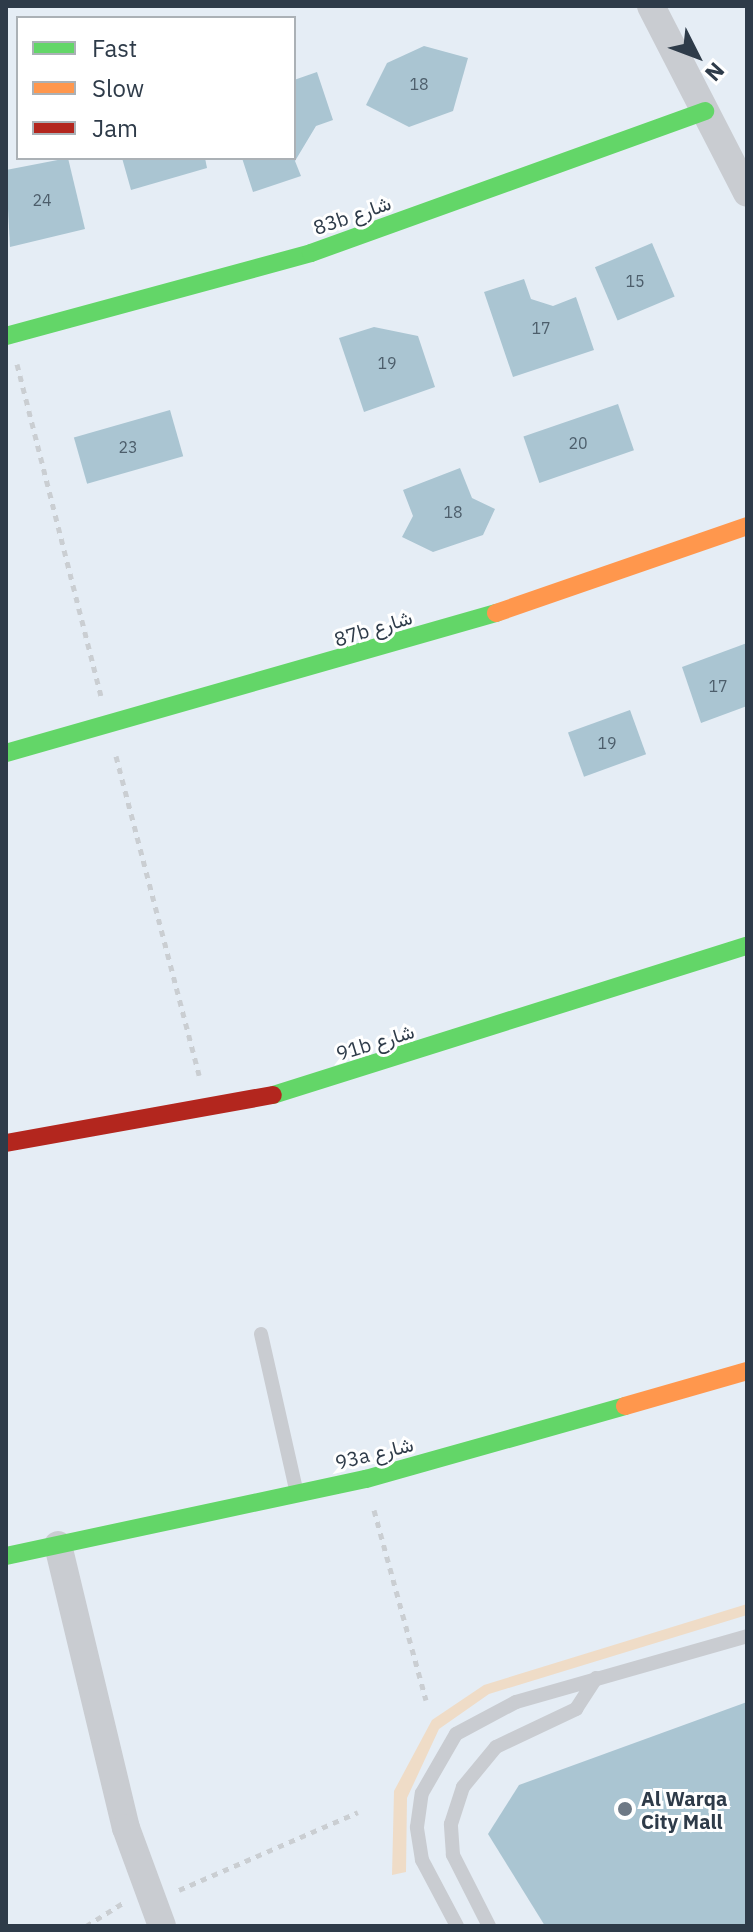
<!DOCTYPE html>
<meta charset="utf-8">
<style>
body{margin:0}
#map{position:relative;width:753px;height:1932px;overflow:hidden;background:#e5edf5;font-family:"IBM Plex Sans",Vazirmatn,sans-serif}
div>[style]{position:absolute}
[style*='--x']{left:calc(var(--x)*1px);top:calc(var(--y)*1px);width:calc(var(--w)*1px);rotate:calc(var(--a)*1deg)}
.green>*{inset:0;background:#efdcc7}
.building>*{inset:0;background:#aac5d2;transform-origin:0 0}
.path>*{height:5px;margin-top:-2.5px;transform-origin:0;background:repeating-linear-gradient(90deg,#caced2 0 6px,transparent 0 12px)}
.lane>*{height:14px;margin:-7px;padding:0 7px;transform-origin:7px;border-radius:7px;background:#c9ccd1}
.street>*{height:28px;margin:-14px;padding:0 14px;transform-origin:14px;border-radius:14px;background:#c9ccd1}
.fast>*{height:18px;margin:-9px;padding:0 9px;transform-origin:9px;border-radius:9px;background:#63d668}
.slow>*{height:18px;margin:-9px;padding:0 9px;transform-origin:9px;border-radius:9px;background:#ff974d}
.jam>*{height:18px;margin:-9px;padding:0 9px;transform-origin:9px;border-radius:9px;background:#b3261e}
.dots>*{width:22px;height:22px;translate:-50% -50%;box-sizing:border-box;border:4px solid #fff;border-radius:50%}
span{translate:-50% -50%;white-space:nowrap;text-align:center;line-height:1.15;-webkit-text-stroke:6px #fff;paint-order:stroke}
.number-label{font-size:16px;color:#4d5e6b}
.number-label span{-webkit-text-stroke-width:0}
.street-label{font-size:20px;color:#2e3b49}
.poi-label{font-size:20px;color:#2e3b49;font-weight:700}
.left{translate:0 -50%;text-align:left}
.frame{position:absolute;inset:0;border:8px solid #2e3b49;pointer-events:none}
.legend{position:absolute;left:16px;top:16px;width:280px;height:144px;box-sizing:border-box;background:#fff;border:2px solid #abb1b6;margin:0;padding:10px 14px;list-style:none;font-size:24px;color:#2e3b49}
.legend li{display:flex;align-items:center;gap:16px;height:40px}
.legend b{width:40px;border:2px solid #abb1b6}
.north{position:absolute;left:657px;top:16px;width:80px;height:80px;-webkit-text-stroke:6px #fff;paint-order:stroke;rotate:132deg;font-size:22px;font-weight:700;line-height:32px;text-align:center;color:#2e3b49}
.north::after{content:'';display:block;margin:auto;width:28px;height:36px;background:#2e3b49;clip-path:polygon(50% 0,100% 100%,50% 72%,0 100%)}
</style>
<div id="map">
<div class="green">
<div style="clip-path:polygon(747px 1604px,747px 1615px,489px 1694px,439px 1729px,407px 1798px,406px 1872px,392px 1875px,394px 1791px,432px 1720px,484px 1685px)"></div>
</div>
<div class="building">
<div style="clip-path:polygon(424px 46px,468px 58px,453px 111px,409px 127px,366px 105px,387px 63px)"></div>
<div style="clip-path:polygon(317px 72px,333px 120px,316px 126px,295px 161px,301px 176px,253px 192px,242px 158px,294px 158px,294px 80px)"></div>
<div style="clip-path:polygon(68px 158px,85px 229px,10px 247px,6px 170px)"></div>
<div style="clip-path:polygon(122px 158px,205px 158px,207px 168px,131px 190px)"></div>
<div style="left:652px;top:243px;width:58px;height:62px;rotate:67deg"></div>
<div style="clip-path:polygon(524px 279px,531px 299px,553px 306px,576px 297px,594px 350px,513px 377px,484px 292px)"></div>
<div style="clip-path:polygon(374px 327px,418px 336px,435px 387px,364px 412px,339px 338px)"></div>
<div style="left:618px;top:404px;width:49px;height:100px;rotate:71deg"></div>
<div style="left:170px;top:410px;width:48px;height:100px;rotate:74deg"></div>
<div style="clip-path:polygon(460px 468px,472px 498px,495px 509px,483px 535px,433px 552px,402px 537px,413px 516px,403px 490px)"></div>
<div style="clip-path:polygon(747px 643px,747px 706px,701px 723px,682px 667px)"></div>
<div style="left:630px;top:710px;width:47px;height:66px;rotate:70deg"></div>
<div style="clip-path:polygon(747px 1702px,747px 1926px,545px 1926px,488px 1834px,519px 1785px)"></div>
</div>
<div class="path">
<div style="--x:17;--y:364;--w:342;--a:75.8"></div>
<div style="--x:116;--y:756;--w:330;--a:75.4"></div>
<div style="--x:374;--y:1510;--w:197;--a:74.7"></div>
<div style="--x:179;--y:1890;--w:195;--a:-23.5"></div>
<div style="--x:86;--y:1926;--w:47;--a:-32"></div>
</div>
<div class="lane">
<div style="--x:261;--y:1334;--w:164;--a:77.3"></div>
<div style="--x:457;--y:1926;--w:75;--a:-117.9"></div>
<div style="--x:422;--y:1860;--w:33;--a:-99"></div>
<div style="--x:417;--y:1827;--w:34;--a:-82"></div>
<div style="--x:422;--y:1793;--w:68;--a:-60"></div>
<div style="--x:456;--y:1734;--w:68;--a:-28.1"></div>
<div style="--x:516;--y:1702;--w:240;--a:-15.9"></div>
<div style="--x:489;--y:1926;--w:80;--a:-116.9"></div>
<div style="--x:453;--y:1855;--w:31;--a:-94"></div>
<div style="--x:451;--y:1824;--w:39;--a:-72"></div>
<div style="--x:463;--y:1787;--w:52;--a:-50.5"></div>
<div style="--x:496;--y:1747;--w:89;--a:-25.4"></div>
<div style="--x:576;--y:1709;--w:37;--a:-57"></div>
</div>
<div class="street">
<div style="--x:651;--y:6;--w:210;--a:62.8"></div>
<div style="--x:58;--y:1545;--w:291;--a:76.5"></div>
<div style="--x:126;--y:1828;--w:104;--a:69.8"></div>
</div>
<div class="fast">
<div style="--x:6;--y:336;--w:316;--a:-15.2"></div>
<div style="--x:311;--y:253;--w:419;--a:-19.8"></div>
<div style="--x:6;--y:753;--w:510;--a:-15.95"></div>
<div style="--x:273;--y:1095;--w:497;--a:-17.5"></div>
<div style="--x:6;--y:1556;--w:368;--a:-12.1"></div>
<div style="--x:366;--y:1479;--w:269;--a:-15.7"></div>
</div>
<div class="slow">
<div style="--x:496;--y:613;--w:266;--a:-19.1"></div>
<div style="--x:625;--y:1406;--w:127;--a:-16"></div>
</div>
<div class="jam">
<div style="--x:6;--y:1143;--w:271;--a:-10.2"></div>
</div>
<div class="dots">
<div style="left:625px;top:1809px;background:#6e7985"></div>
</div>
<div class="number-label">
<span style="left:419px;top:84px">18</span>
<span style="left:42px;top:200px">24</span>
<span style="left:635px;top:281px">15</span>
<span style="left:541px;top:328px">17</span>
<span style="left:387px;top:363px">19</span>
<span style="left:578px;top:443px">20</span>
<span style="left:128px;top:447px">23</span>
<span style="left:453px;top:512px">18</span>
<span style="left:718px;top:686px">17</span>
<span style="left:607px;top:743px">19</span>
</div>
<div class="street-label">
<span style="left:352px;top:215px;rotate:-19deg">83b شارع</span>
<span style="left:373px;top:628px;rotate:-17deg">87b شارع</span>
<span style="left:375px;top:1042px;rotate:-17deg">91b شارع</span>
<span style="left:374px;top:1453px;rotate:-14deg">93a شارع</span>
</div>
<div class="poi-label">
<span class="left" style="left:641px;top:1810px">Al Warqa<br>City Mall</span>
</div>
<div class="frame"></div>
<ul class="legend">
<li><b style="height:10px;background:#63d668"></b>Fast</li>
<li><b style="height:10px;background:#ff974d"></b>Slow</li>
<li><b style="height:10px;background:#b3261e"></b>Jam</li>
</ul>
<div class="north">N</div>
</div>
